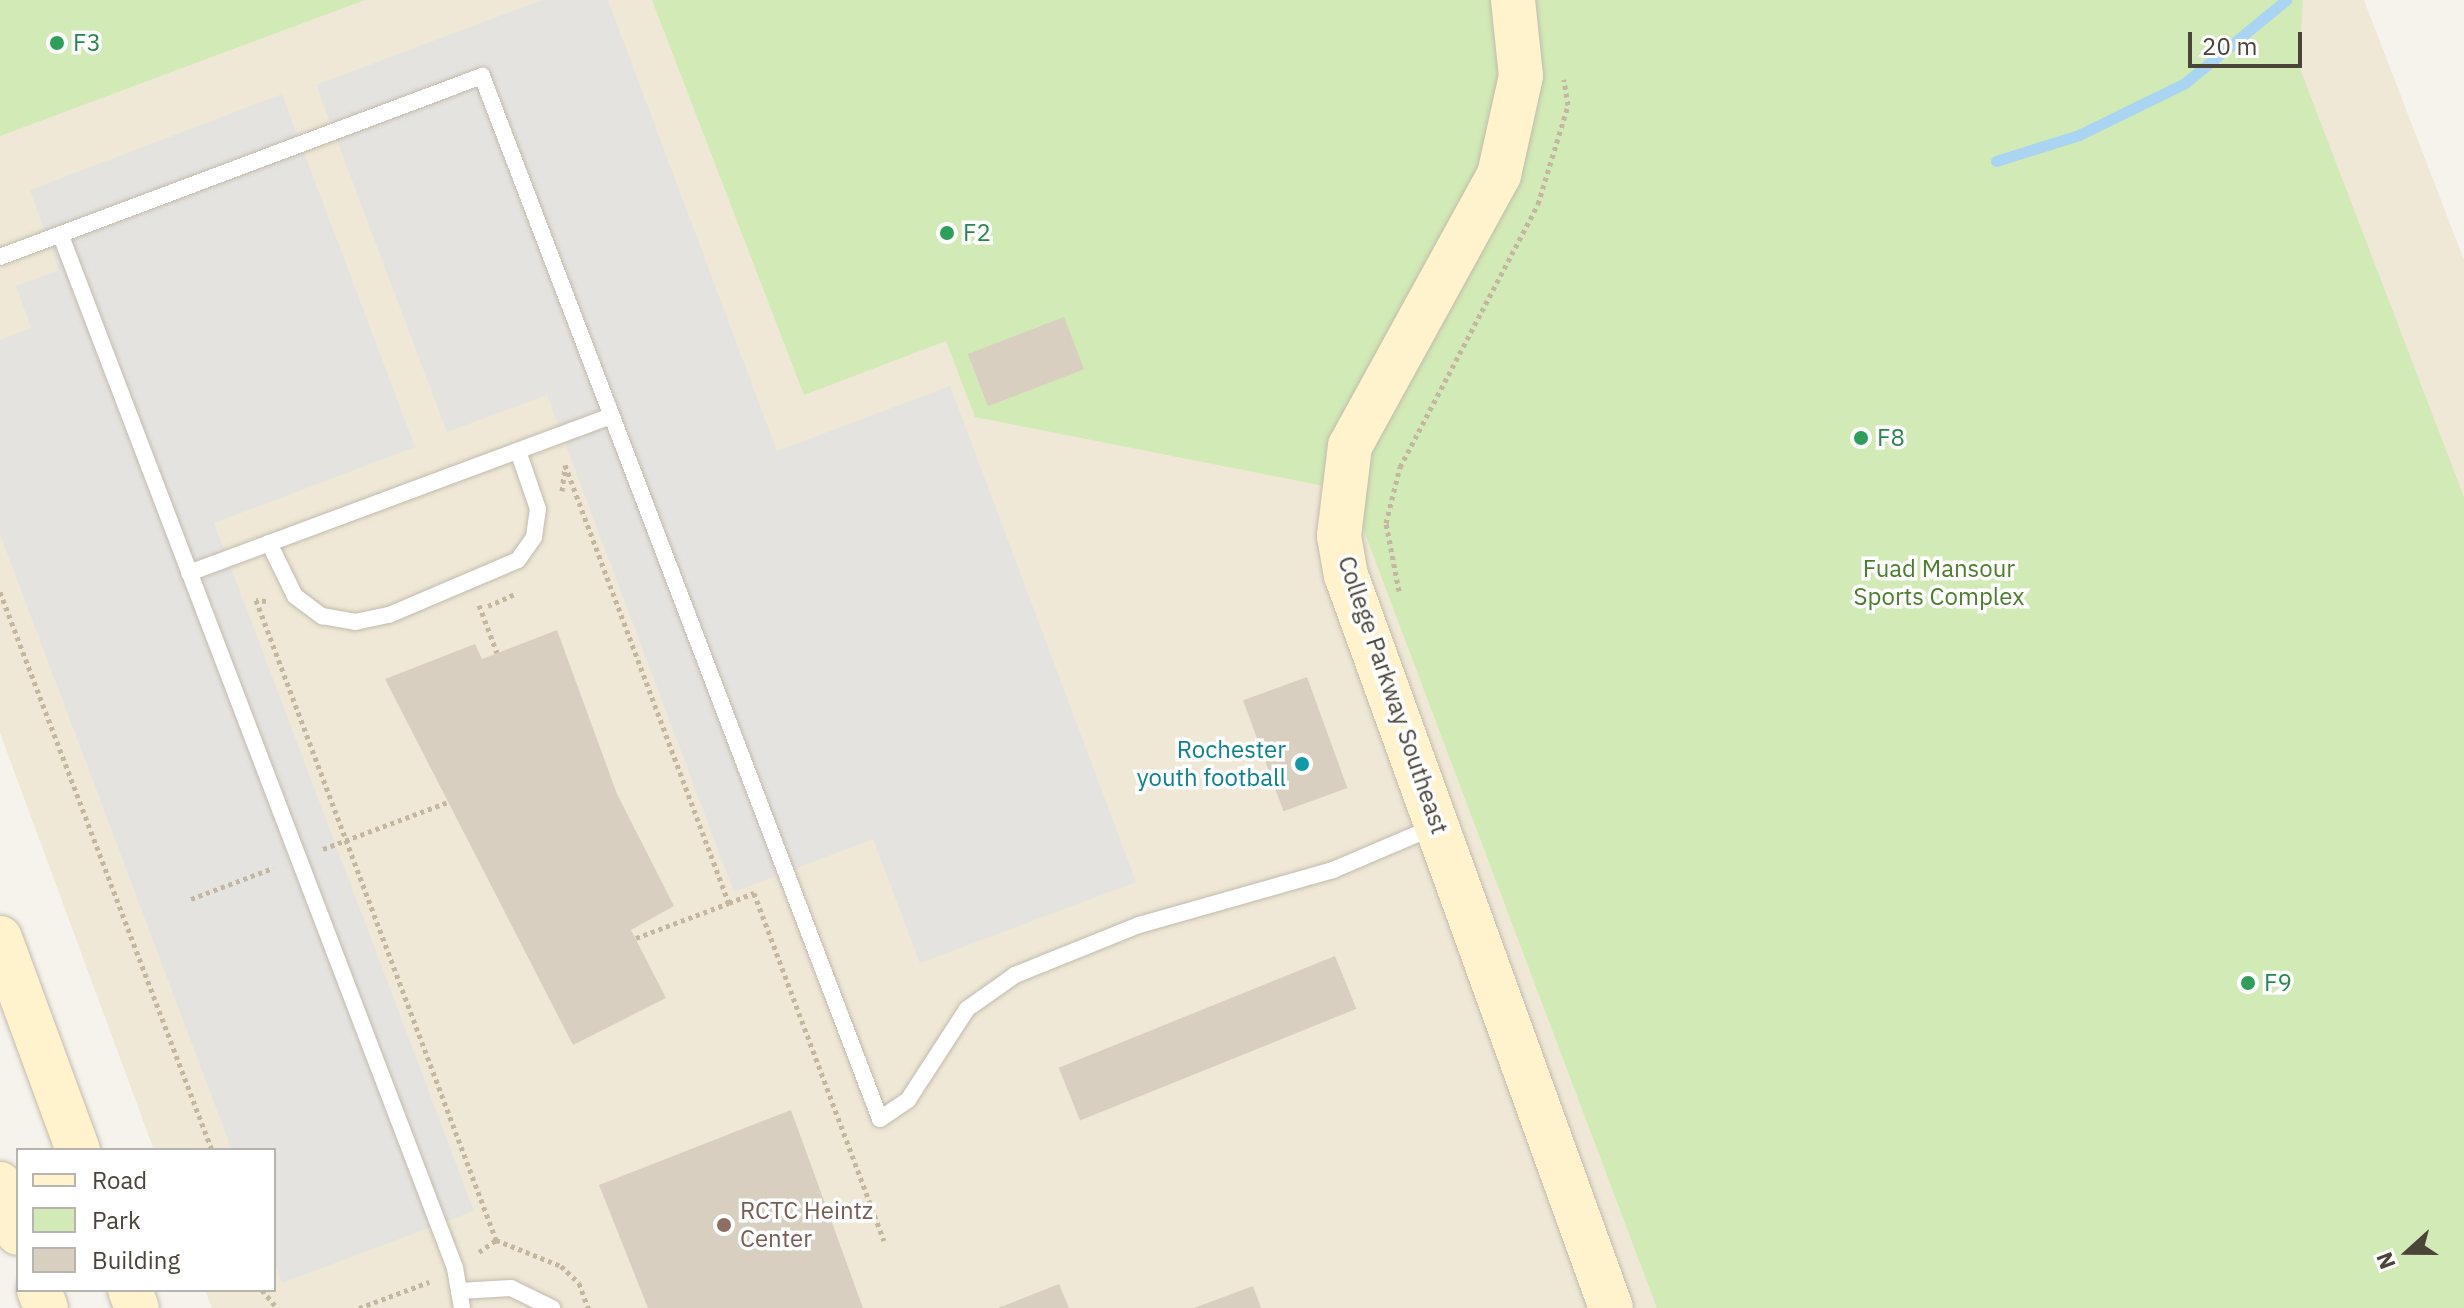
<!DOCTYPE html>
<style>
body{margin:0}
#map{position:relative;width:2464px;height:1308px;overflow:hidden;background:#f6f3ec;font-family:"IBM Plex Sans",sans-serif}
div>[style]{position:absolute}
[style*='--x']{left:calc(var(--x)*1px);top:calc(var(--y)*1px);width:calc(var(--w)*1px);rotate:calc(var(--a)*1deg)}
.education>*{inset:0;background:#efe8d6}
.green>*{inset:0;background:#d2eab5}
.parking>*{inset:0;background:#e5e3e0}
.stream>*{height:11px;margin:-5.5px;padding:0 5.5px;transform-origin:5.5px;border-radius:5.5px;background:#a9d4f2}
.building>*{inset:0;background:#d8cfc1;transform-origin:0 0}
.path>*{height:5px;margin-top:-2.5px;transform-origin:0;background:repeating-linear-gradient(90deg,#c4b79f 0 4px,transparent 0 8px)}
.roads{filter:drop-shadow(0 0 2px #c2bbae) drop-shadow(0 0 2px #c2bbae)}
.lane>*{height:16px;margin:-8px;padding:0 8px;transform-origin:8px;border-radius:8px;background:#fff}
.secondary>*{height:44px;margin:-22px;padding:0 22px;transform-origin:22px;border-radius:22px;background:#fff3cd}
.dots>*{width:22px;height:22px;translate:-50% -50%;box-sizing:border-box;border:4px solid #fff;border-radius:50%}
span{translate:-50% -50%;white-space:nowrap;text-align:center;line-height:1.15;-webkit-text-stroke:7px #fff;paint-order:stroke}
.leisure-label{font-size:24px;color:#27864d}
.left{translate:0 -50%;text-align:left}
.park-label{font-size:24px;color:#4a7f2a}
.street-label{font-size:24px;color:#4b4439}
.culture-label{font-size:24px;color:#0d838f}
.right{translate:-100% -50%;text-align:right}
.education-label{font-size:24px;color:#785e54}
.legend{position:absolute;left:16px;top:1148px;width:260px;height:144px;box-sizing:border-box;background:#fff;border:2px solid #b7b4b0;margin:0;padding:10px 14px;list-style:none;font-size:24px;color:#4b4439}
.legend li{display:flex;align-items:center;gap:16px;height:40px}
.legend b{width:40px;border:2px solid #b7b4b0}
.north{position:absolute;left:2368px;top:1212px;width:80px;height:80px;-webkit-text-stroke:6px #fff;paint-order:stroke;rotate:249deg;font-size:22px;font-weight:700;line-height:32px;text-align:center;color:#4b4439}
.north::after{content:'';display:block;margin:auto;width:28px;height:36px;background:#4b4439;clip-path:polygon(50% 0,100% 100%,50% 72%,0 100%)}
.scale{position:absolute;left:2188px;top:32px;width:114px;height:36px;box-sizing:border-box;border:4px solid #4b4439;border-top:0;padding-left:10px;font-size:24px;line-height:28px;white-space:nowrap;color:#4b4439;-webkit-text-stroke:6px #fff;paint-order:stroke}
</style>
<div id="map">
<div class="education">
<div style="clip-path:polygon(0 0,2364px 0,2464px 260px,2464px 1308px,212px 1308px,205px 1290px,274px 1290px,274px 1150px,154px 1150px,0 733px)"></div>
</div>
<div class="green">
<div style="clip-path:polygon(0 0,365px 0,0 136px)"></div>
<div style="clip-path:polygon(652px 0,2303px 0,2299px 66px,2464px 497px,2464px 1308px,1657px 1308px,1349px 491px,975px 417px,946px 341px,804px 395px)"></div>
</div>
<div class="parking">
<div style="clip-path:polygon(542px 0,608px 0,777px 451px,950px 386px,1136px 882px,920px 963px,873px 839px,734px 892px,547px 395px,447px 432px,316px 85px)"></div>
<div style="clip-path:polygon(282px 94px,415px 447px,214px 523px,474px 1211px,282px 1283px,274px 1262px,274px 1150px,232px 1150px,0 534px,0 340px,31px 328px,16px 286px,59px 270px,30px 190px)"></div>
</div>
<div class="stream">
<div style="--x:1996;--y:161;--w:87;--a:-17.4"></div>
<div style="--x:2079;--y:135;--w:118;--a:-26.1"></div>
<div style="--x:2185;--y:83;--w:131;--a:-39.4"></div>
</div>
<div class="building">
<div style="left:1064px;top:317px;width:56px;height:103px;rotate:69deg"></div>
<div style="clip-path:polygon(557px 630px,617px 794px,674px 906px,631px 930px,666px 998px,573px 1045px,385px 679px,475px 644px,482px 659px)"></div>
<div style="left:1307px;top:677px;width:118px;height:68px;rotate:70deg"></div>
<div style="left:1335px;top:956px;width:57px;height:298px;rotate:68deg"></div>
<div style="clip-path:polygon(791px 1110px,863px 1308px,648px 1308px,599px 1185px)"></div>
<div style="clip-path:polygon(1059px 1284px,1069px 1308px,998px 1308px)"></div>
<div style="clip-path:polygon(1253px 1286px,1261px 1308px,1194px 1308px)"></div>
</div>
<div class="path">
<div style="--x:562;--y:491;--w:26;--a:-83"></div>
<div style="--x:565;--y:465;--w:468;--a:69.5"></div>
<div style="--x:729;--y:903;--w:27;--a:-22"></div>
<div style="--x:754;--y:893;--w:371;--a:69.5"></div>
<div style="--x:1399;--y:591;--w:69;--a:-100.8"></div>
<div style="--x:1386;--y:523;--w:58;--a:-76"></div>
<div style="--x:1400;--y:467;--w:297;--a:-62.3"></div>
<div style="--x:1538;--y:204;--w:103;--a:-73.1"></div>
<div style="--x:1568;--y:105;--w:26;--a:-99"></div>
<div style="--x:0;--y:592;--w:597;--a:69.2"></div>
<div style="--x:266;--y:601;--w:10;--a:-174"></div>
<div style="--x:256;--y:600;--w:684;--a:69.44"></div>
<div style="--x:496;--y:1240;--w:70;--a:21.8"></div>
<div style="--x:561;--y:1266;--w:25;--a:43"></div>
<div style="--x:579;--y:1283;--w:27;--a:70"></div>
<div style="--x:479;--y:605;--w:51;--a:69.4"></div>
<div style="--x:488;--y:606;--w:30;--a:-24"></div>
<div style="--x:323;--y:849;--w:134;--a:-20.6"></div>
<div style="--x:191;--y:899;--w:88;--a:-20.7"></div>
<div style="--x:636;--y:938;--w:99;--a:-20.6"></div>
<div style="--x:479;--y:1252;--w:21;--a:-35"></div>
<div style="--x:262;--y:1290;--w:23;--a:50"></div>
<div style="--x:359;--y:1308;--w:75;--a:-20.4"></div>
</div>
<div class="roads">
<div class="lane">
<div style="--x:61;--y:236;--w:1105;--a:69.1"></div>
<div style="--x:455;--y:1268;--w:41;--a:80.1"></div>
<div style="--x:0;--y:257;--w:515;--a:-20.58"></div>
<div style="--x:482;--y:76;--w:1116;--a:69.11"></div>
<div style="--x:880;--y:1119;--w:34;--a:-34"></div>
<div style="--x:908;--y:1100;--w:108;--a:-57"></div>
<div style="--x:967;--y:1009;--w:59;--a:-35.3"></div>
<div style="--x:1015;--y:975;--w:134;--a:-22"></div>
<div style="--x:1139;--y:925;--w:202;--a:-15.8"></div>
<div style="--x:1333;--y:870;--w:110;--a:-23.1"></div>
<div style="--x:269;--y:543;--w:59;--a:63.9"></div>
<div style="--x:295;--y:596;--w:34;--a:37"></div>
<div style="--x:322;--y:616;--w:34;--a:10"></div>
<div style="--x:355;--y:622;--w:35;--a:-12"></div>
<div style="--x:389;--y:615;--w:140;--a:-23.1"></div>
<div style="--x:518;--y:560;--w:28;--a:-55"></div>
<div style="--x:534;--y:537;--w:28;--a:-82"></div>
<div style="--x:538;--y:509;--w:61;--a:-109"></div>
<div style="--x:189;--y:573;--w:451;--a:-20.4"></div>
<div style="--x:459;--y:1291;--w:52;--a:-3.3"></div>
<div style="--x:511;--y:1288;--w:46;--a:26"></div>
</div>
<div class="secondary">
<div style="--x:1513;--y:0;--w:76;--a:84"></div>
<div style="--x:1521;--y:76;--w:101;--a:102.5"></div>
<div style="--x:1499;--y:175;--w:309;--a:118.8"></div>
<div style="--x:1350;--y:446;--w:91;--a:97"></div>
<div style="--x:1339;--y:536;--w:40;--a:80"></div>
<div style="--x:1346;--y:575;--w:779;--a:70.12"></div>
<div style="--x:0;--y:938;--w:226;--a:69.8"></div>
<div style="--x:0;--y:1184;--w:52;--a:69.8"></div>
<div style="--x:39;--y:1290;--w:19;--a:69"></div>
<div style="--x:130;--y:1290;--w:19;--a:69"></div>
</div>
</div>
<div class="dots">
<div style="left:57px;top:43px;background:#2e9e5b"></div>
<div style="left:947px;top:233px;background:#2e9e5b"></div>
<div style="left:1861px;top:438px;background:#2e9e5b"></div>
<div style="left:1302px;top:764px;background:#0f9aa8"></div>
<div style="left:2248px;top:983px;background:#2e9e5b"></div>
<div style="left:724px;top:1225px;background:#8d6e63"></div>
</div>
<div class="leisure-label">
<span class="left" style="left:73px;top:43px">F3</span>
<span class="left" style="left:963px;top:233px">F2</span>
<span class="left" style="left:1877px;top:438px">F8</span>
<span class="left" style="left:2264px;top:983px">F9</span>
</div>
<div class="park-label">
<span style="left:1939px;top:583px">Fuad Mansour<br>Sports Complex</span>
</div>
<div class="street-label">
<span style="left:1393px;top:695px;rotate:71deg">College Parkway Southeast</span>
</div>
<div class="culture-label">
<span class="right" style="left:1286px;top:764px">Rochester<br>youth football</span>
</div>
<div class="education-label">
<span class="left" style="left:740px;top:1225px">RCTC Heintz<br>Center</span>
</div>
<ul class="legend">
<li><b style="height:10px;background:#fff3cd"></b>Road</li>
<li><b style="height:22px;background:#d2eab5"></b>Park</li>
<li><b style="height:22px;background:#d8cfc1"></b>Building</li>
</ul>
<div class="north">N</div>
<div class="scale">20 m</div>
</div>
